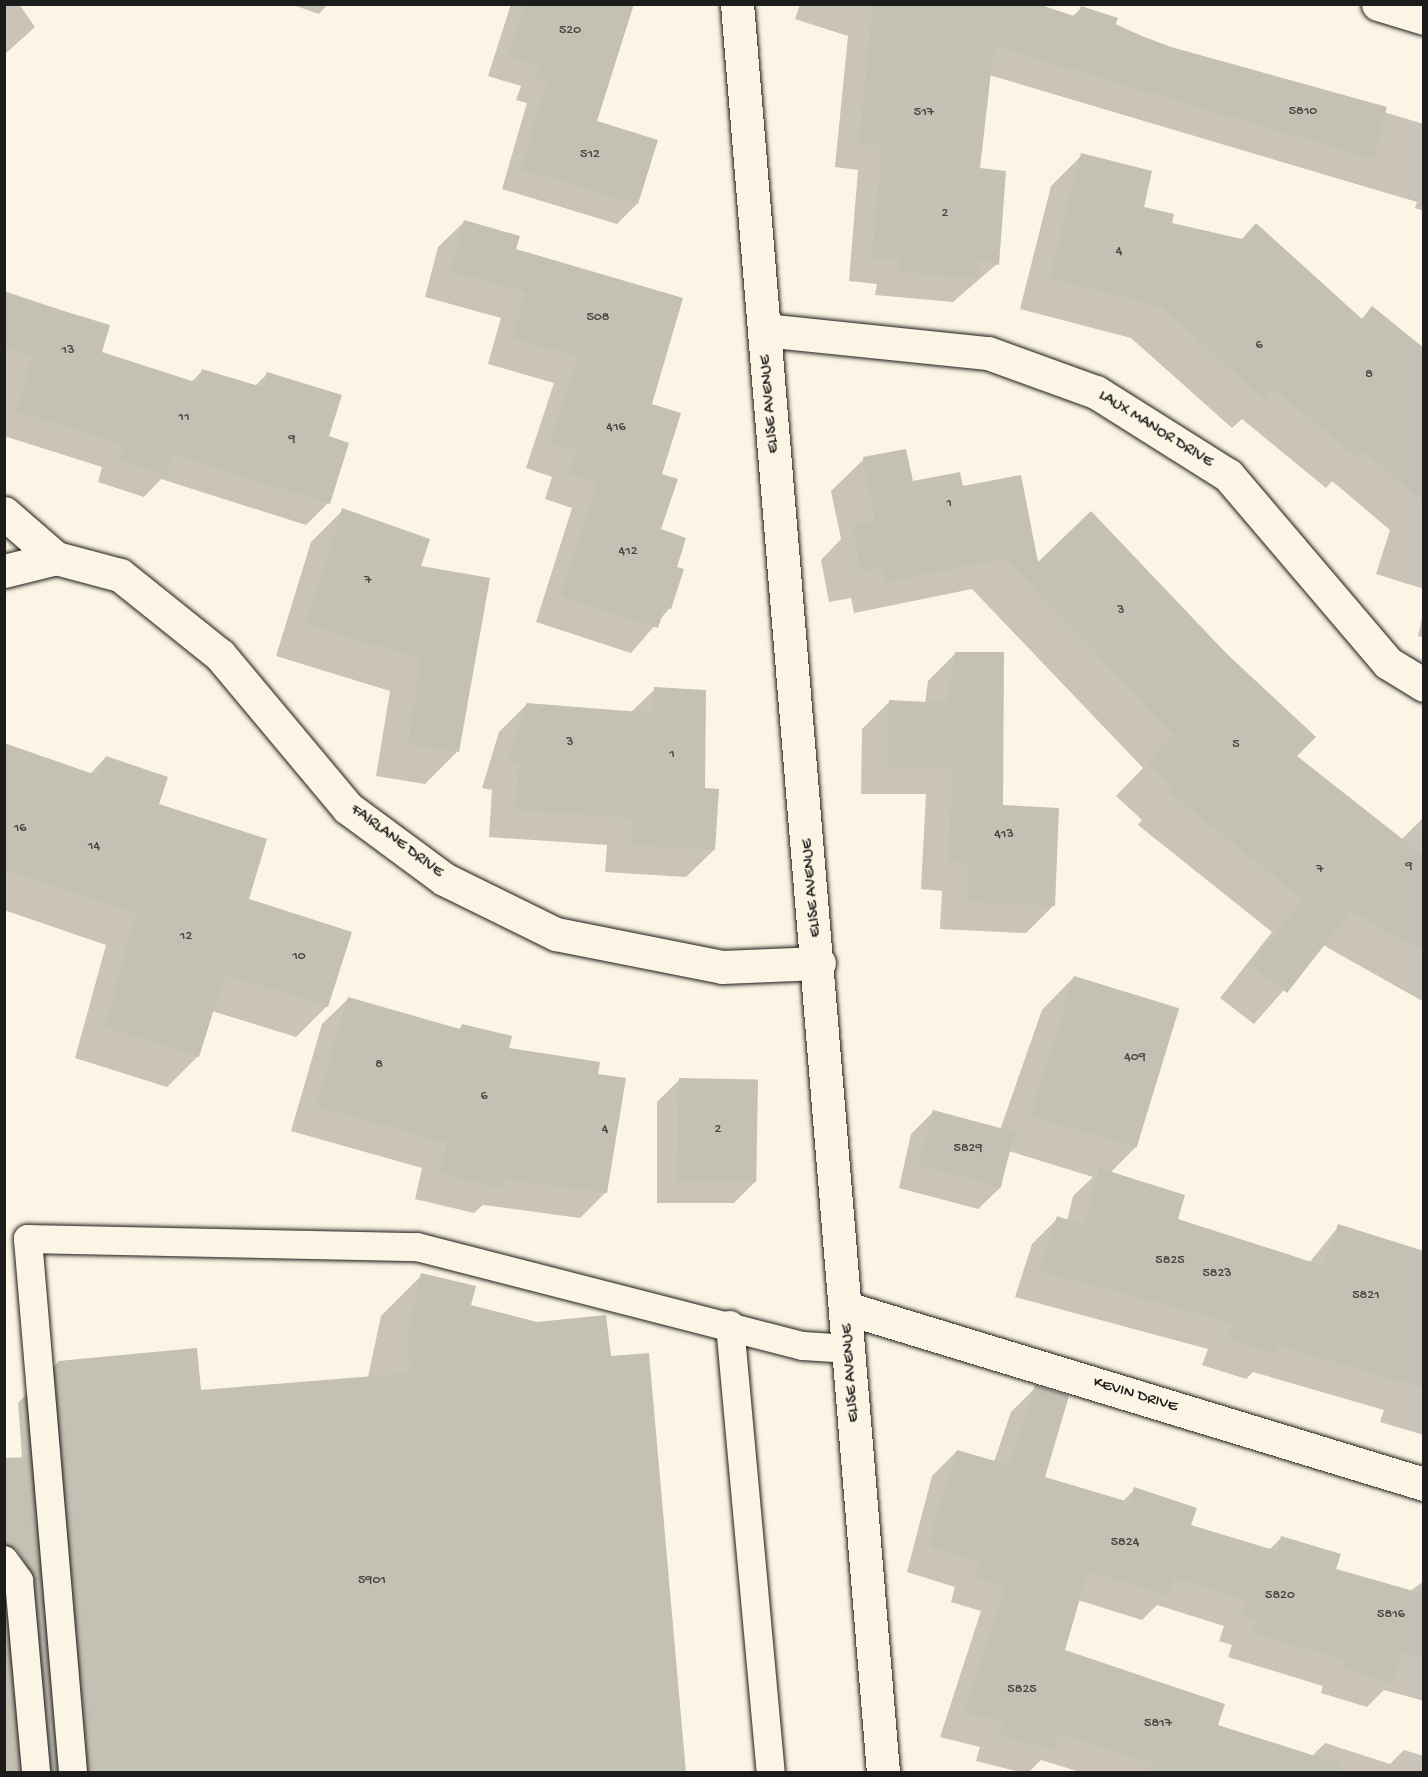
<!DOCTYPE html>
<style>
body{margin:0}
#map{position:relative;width:1428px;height:1777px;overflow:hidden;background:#fcf5e5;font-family:"Gochi Hand",sans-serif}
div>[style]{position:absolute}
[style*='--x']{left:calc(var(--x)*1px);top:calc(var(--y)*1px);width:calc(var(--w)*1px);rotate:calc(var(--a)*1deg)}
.shadow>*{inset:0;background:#0003}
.building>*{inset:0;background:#c4c0b3;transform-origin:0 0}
.roads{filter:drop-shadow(0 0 2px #1c1c1c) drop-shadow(0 0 2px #1c1c1c)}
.service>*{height:28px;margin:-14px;padding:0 14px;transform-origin:14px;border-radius:14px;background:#fcf5e5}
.minor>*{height:33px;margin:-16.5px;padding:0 16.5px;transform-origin:16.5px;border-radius:16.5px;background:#fcf5e5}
.tertiary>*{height:33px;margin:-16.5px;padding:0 16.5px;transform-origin:16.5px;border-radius:16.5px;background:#fcf5e5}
span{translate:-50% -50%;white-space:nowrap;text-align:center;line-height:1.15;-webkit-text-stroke:6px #fcf5e5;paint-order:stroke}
.number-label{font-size:14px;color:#464542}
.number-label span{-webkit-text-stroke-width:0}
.street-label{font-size:16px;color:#1c1c1c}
.frame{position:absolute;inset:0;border:6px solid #1c1c1c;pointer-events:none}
</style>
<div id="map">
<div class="shadow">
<div style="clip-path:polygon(4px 4px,19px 4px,35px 27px,4px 55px)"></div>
<div style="clip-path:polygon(290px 4px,328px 4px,319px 14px)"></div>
<div style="clip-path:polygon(511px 4px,625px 4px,595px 122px,637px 204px,617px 224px,502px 189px,527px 103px,516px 100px,521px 86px,488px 76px)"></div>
<div style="clip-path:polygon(800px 4px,1033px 4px,1072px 17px,1081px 8px,1170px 49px,1424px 124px,1424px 211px,1415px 208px,1417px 202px,989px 75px,979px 170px,997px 264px,953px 302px,875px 295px,877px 284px,849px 281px,858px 170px,835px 167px,848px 36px,795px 19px)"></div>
<div style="clip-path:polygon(1082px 155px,1142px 208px,1361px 320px,1372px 308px,1424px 350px,1424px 589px,1376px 574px,1390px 530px,1332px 481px,1326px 488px,1242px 419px,1232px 428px,1131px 338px,1020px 309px,1051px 186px)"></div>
<div style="clip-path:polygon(464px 222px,514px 250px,650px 405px,660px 474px,659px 530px,675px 568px,670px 608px,631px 653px,536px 622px,572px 508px,545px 499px,552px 477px,526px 468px,554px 383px,488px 364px,501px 318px,425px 297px,438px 247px)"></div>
<div style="clip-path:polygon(4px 291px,108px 326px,100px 353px,191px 382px,202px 371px,254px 387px,267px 374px,327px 437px,328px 503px,306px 525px,161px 479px,144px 497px,98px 482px,102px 467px,4px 436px)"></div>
<div style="clip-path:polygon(864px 459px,911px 483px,962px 488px,1037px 564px,1401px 840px,1424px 817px,1424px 1002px,1323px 945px,1254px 1024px,1220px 998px,1272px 932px,1138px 825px,1142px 820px,1116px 796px,1143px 768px,972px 589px,854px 613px,851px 598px,829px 602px,821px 560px,841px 539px,831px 491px)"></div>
<div style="clip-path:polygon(343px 510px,419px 568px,457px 752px,425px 784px,376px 776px,390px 691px,276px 656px,311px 542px)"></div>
<div style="clip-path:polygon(1424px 608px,1424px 638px,1418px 636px)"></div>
<div style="clip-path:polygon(956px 653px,1001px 806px,1054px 905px,1026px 933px,940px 929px,942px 891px,921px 889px,926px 794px,861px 794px,862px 729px,890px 701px,925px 703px,928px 681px)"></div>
<div style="clip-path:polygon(655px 689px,704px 789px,714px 850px,686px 877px,605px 872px,607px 845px,489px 837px,492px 790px,482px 788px,499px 732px,527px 704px,631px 712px)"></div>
<div style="clip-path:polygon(4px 744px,90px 774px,106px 757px,247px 900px,327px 1006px,296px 1037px,212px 1011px,198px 1056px,167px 1087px,75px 1058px,106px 945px,4px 910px)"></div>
<div style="clip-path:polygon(1074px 977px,1135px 1148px,1110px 1173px,1176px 1220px,1309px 1263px,1339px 1226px,1424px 1280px,1424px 1435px,1380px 1422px,1384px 1410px,1253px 1372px,1246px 1379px,1202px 1365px,1208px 1349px,1015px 1297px,1032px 1244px,1058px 1218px,1067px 1221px,1073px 1196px,1093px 1177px,1009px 1151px,1001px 1187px,978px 1209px,899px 1188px,911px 1134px,933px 1112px,1000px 1130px,1042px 1010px)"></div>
<div style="clip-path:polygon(348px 999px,458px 1030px,462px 1026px,508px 1049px,597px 1076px,606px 1192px,580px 1218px,483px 1205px,474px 1213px,415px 1199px,422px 1168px,291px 1131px,322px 1024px)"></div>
<div style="clip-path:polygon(679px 1080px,756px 1181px,734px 1203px,657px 1203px,657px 1102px)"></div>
<div style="clip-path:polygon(422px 1275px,470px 1306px,610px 1358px,685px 1772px,4px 1772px,4px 1602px,31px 1576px,18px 1403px,58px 1362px,200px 1391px,368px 1377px,381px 1316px)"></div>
<div style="clip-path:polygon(1036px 1387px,1043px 1478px,1122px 1502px,1135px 1489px,1189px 1526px,1269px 1550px,1281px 1538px,1334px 1570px,1409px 1592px,1424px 1581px,1424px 1701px,1384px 1690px,1367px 1707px,1321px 1693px,1323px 1686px,1228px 1657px,1232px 1645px,1219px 1641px,1224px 1626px,1157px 1605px,1142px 1620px,1078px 1600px,1064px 1651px,1223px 1705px,1216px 1726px,1312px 1756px,1325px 1743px,1390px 1764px,1404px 1750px,1424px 1756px,1424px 1772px,1080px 1772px,1041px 1760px,1029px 1772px,1020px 1772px,976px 1761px,980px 1747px,940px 1737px,981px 1611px,951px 1602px,955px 1587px,907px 1572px,932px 1476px,957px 1451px,994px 1462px,1011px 1412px)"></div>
</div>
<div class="building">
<div style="clip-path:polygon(524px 4px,634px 4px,597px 121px,658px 140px,638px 204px,521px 169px,547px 82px,536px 79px,541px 66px,508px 55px)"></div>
<div style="clip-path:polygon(873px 4px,1038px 4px,1077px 17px,1081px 6px,1118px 18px,1115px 26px,1171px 47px,1387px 107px,1373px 159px,994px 46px,980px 168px,1006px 171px,999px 265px,979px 260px,979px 279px,899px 271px,900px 260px,872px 257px,882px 146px,859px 143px)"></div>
<div style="clip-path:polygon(1081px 153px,1152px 171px,1144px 207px,1174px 214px,1172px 223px,1242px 239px,1256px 223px,1362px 319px,1372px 306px,1424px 348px,1424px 502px,1364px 452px,1358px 458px,1273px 388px,1264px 399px,1162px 307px,1050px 278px)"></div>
<div style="clip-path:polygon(464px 220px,520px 236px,516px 249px,683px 298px,652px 404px,681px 413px,662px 474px,678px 479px,661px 529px,686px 538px,677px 567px,684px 569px,671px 609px,665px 607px,658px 628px,561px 596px,597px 482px,570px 473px,577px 451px,551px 443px,579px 357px,512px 338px,526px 292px,450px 271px)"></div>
<div style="clip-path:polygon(4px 293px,110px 325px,102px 352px,198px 383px,202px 369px,262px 387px,267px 372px,342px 395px,329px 436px,349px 443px,330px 504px,173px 454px,167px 475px,119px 460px,124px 445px,16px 411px,33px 356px,4px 347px)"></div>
<div style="clip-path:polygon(906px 449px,913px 481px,960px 472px,963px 486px,1021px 475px,1038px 562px,1091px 511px,1226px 653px,1316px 737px,1297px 756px,1424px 856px,1424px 952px,1351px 911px,1287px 993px,1251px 965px,1303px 899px,1169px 792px,1173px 787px,1147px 763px,1174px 735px,1005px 558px,886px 582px,883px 566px,861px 571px,852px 526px,875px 521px,863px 457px)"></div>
<div style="clip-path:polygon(342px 508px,430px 539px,421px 566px,490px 578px,459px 752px,408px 744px,421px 659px,307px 624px)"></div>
<div style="clip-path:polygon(955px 652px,1004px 652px,1003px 805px,1059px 808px,1055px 906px,967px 902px,969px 863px,948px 862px,953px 767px,889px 767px,889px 700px,948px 703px)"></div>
<div style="clip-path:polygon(654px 687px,706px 690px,705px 788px,719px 789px,715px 850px,632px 845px,634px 818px,516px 810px,519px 763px,508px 761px,527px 703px,652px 713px)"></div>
<div style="clip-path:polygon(4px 743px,99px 776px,106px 756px,168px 777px,159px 804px,267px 839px,249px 899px,352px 932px,328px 1007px,225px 974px,199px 1057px,105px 1027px,136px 914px,4px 869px)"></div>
<div style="left:1074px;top:976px;width:110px;height:146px;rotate:17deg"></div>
<div style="clip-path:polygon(348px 997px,460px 1029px,462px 1024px,512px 1036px,509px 1048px,600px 1062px,598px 1074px,626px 1078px,607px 1193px,504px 1179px,501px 1188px,440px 1173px,447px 1143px,316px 1106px)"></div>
<div style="left:679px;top:1078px;width:79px;height:103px;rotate:1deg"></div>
<div style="left:933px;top:1110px;width:85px;height:57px;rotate:15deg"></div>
<div style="clip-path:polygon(1099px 1168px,1185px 1195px,1178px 1219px,1324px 1266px,1338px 1224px,1424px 1251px,1424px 1388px,1276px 1345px,1274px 1353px,1228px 1338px,1233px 1323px,1040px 1271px,1057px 1216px,1084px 1225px)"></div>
<div style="clip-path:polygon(421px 1273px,476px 1286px,471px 1305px,537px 1322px,606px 1315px,611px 1356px,649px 1353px,686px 1773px,89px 1773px,58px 1361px,197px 1348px,201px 1390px,410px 1373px,408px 1336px)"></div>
<div style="clip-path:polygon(1035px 1385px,1069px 1396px,1045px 1477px,1129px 1502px,1134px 1487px,1197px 1508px,1191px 1525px,1277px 1551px,1281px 1536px,1341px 1554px,1336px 1569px,1424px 1594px,1424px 1658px,1403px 1652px,1393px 1683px,1345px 1668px,1347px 1661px,1252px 1632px,1257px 1620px,1243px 1616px,1248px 1601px,1174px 1578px,1168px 1596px,1088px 1571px,1065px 1650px,1225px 1704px,1218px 1725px,1340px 1764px,1339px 1773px,1151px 1773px,1153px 1763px,1059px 1733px,1054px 1750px,1000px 1736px,1004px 1722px,964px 1712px,1005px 1586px,975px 1577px,980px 1562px,931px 1547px,934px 1524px,957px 1450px,1009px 1465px)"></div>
<div style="clip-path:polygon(30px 1457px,56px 1773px,52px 1773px,35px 1579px,17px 1550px,4px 1544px,4px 1458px)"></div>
<div style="clip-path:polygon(4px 1604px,19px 1773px,4px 1773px)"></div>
</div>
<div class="roads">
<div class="service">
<div style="--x:730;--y:1325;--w:449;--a:84.8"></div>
<div style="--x:4;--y:1560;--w:26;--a:54"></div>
<div style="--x:19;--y:1581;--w:192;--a:84.9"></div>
<div style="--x:73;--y:1772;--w:535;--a:-94.83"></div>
<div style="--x:28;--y:1239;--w:389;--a:1.2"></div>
<div style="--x:417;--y:1247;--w:398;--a:14.4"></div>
<div style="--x:803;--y:1346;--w:47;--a:3.7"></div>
</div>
<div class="minor">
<div style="--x:1378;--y:4;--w:48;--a:16.9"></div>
<div style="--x:764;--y:330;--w:225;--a:5.9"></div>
<div style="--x:988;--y:353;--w:115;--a:19.9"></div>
<div style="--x:1096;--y:392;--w:156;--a:32.2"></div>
<div style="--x:1228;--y:475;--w:247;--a:49.6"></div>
<div style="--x:1388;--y:663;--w:42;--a:31.4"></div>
<div style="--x:4;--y:513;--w:69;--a:40.9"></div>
<div style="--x:56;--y:558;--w:66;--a:14.9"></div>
<div style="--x:120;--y:575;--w:128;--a:38.7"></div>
<div style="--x:220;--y:655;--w:199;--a:50.1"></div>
<div style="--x:348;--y:808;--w:119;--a:36.5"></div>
<div style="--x:444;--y:879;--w:125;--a:26.2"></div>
<div style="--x:556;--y:934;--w:169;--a:11.2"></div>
<div style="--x:722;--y:967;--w:97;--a:-2.4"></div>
<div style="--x:4;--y:571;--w:54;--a:-14"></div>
<div style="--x:846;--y:1308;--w:604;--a:16.94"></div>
</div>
<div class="tertiary">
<div style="--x:737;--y:4;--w:1774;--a:85.28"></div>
</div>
</div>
<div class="number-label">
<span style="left:570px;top:31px">520</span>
<span style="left:1303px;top:112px">5810</span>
<span style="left:924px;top:113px">517</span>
<span style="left:590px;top:155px">512</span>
<span style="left:945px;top:214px">2</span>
<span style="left:1119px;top:252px">4</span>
<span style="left:598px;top:318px">508</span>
<span style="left:1259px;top:346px">6</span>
<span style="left:68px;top:351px">13</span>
<span style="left:1369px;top:375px">8</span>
<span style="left:184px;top:418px">11</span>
<span style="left:616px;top:428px">416</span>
<span style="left:292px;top:440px">9</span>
<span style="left:949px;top:504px">1</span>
<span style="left:628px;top:552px">412</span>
<span style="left:368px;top:581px">7</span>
<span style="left:1121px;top:611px">3</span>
<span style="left:570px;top:743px">3</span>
<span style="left:1236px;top:745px">5</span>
<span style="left:672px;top:755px">1</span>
<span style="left:20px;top:829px">16</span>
<span style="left:1004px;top:835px">413</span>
<span style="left:94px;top:847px">14</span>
<span style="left:1409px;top:867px">9</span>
<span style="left:1320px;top:870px">7</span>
<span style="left:186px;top:937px">12</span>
<span style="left:299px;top:957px">10</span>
<span style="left:1135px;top:1058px">409</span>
<span style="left:379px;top:1065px">8</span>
<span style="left:484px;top:1097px">6</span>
<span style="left:605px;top:1130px">4</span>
<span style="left:718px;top:1130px">2</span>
<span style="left:968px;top:1149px">5829</span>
<span style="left:1170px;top:1261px">5825</span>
<span style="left:1217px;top:1274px">5823</span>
<span style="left:1366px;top:1296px">5821</span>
<span style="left:1125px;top:1543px">5824</span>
<span style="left:372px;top:1581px">5901</span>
<span style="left:1280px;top:1596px">5820</span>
<span style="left:1391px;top:1615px">5816</span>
<span style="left:1022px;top:1690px">5825</span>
<span style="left:1158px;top:1724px">5817</span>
</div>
<div class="street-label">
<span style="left:771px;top:404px;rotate:-95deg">ELISE AVENUE</span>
<span style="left:1155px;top:430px;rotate:32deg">LAUX MANOR DRIVE</span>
<span style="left:396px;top:842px;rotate:37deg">FAIRLANE DRIVE</span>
<span style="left:813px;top:888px;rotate:-95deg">ELISE AVENUE</span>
<span style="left:852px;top:1373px;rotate:-94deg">ELISE AVENUE</span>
<span style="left:1135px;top:1396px;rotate:17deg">KEVIN DRIVE</span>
</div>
<div class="frame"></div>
</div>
